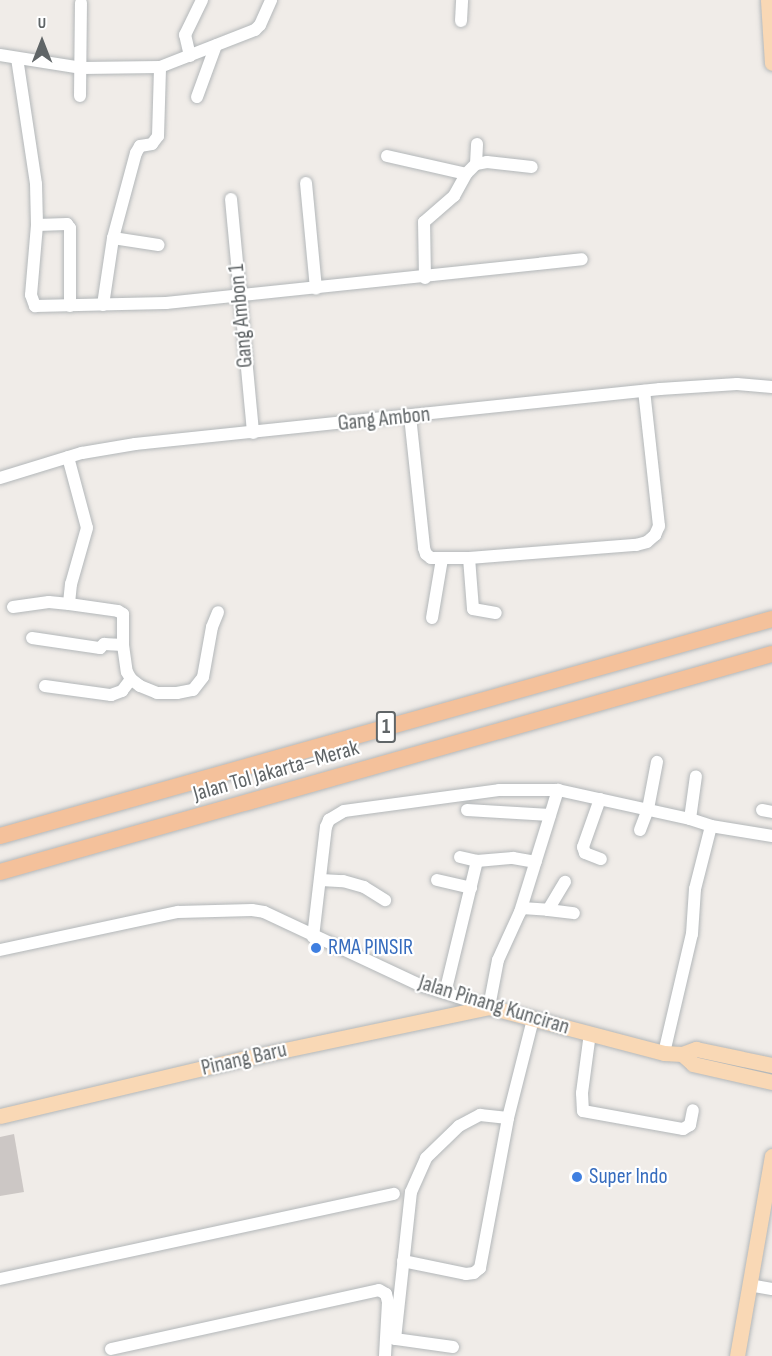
<!DOCTYPE html>
<meta charset="utf-8">
<style>
body{margin:0}
#map{position:relative;width:772px;height:1356px;overflow:hidden;background:#f0ece8;font-family:"Sofia Sans Condensed",sans-serif}
div>[style]{position:absolute}
[style*='--x']{left:calc(var(--x)*1px);top:calc(var(--y)*1px);width:calc(var(--w)*1px);rotate:calc(var(--a)*1deg)}
.building>*{inset:0;background:#ccc7c5}
.roads{filter:drop-shadow(0 0 2px #b3b7b9) drop-shadow(0 0 2px #b3b7b9)}
.minor>*{height:12px;margin:-6px;padding:0 6px;transform-origin:6px;border-radius:6px;background:#fff}
.major>*{height:15px;margin:-7.5px;padding:0 7.5px;transform-origin:7.5px;border-radius:7.5px;background:#f9d8b5}
.highway>*{height:16px;margin:-8px;padding:0 8px;transform-origin:8px;border-radius:8px;background:#f4c19b}
.dots>*{width:16px;height:16px;translate:-50% -50%;box-sizing:border-box;border:3px solid #fff;border-radius:50%}
span{translate:-50% -50%;white-space:nowrap;text-align:center;line-height:1.15;-webkit-text-stroke:4.5px #fff;paint-order:stroke}
.shield-label span{padding:2px 4px;background:#fff;border:2px solid;border-radius:4px;-webkit-text-stroke-width:0}
.shield-label{font-size:21px;color:#606567;font-weight:700}
.street-label{font-size:22px;color:#606567}
.shop-label{font-size:22px;color:#366cbe}
.left{translate:0 -50%;text-align:left}
.north{position:absolute;left:12px;top:12px;width:60px;height:60px;-webkit-text-stroke:4px #fff;paint-order:stroke;rotate:0deg;font-size:16px;font-weight:700;line-height:24px;text-align:center;color:#606567}
.north::after{content:'';display:block;margin:auto;width:21px;height:27px;background:#606567;clip-path:polygon(50% 0,100% 100%,50% 72%,0 100%)}
</style>
<div id="map">
<div class="building">
<div style="clip-path:polygon(14px 1134px,24px 1192px,0 1196px,0 1137px)"></div>
</div>
<div class="roads">
<div class="minor">
<div style="--x:461;--y:21;--w:21;--a:-87"></div>
<div style="--x:0;--y:55;--w:83;--a:9"></div>
<div style="--x:82;--y:68;--w:78;--a:-0.7"></div>
<div style="--x:160;--y:67;--w:102;--a:-21.3"></div>
<div style="--x:255;--y:30;--w:7;--a:-45"></div>
<div style="--x:260;--y:25;--w:27;--a:-66"></div>
<div style="--x:190;--y:56;--w:22;--a:-103"></div>
<div style="--x:185;--y:35;--w:39;--a:-64"></div>
<div style="--x:17;--y:58;--w:127;--a:81.4"></div>
<div style="--x:36;--y:184;--w:41;--a:88.6"></div>
<div style="--x:37;--y:225;--w:70;--a:94.9"></div>
<div style="--x:31;--y:295;--w:12;--a:70"></div>
<div style="--x:35;--y:306;--w:131;--a:-1.3"></div>
<div style="--x:166;--y:303;--w:418;--a:-6"></div>
<div style="--x:80;--y:96;--w:93;--a:-89.4"></div>
<div style="--x:197;--y:97;--w:55;--a:-69.9"></div>
<div style="--x:387;--y:156;--w:81;--a:12.8"></div>
<div style="--x:466;--y:174;--w:14;--a:-45"></div>
<div style="--x:476;--y:164;--w:11;--a:-10"></div>
<div style="--x:487;--y:162;--w:45;--a:6.3"></div>
<div style="--x:476;--y:164;--w:20;--a:-87"></div>
<div style="--x:306;--y:183;--w:106;--a:84.6"></div>
<div style="--x:231;--y:199;--w:235;--a:84.6"></div>
<div style="--x:37;--y:225;--w:30;--a:-2"></div>
<div style="--x:67;--y:224;--w:5;--a:53"></div>
<div style="--x:70;--y:228;--w:78;--a:90"></div>
<div style="--x:113;--y:238;--w:46;--a:8.8"></div>
<div style="--x:425;--y:278;--w:56;--a:-91"></div>
<div style="--x:424;--y:222;--w:40;--a:-41"></div>
<div style="--x:454;--y:196;--w:25;--a:-61"></div>
<div style="--x:103;--y:305;--w:68;--a:-81.5"></div>
<div style="--x:113;--y:238;--w:88;--a:-74.9"></div>
<div style="--x:136;--y:153;--w:8;--a:-60"></div>
<div style="--x:140;--y:146;--w:12;--a:-9"></div>
<div style="--x:152;--y:144;--w:10;--a:-53"></div>
<div style="--x:158;--y:136;--w:69;--a:-88.3"></div>
<div style="--x:410;--y:416;--w:133;--a:83.9"></div>
<div style="--x:424;--y:548;--w:6;--a:72"></div>
<div style="--x:426;--y:554;--w:6;--a:39"></div>
<div style="--x:431;--y:558;--w:38;--a:0"></div>
<div style="--x:469;--y:558;--w:168;--a:-4.5"></div>
<div style="--x:636;--y:545;--w:11;--a:-15"></div>
<div style="--x:647;--y:542;--w:11;--a:-41"></div>
<div style="--x:655;--y:535;--w:10;--a:-66"></div>
<div style="--x:659;--y:526;--w:136;--a:-96.3"></div>
<div style="--x:68;--y:457;--w:73;--a:75"></div>
<div style="--x:87;--y:528;--w:58;--a:105.9"></div>
<div style="--x:71;--y:584;--w:20;--a:96"></div>
<div style="--x:69;--y:604;--w:49;--a:8.1"></div>
<div style="--x:118;--y:611;--w:6;--a:31"></div>
<div style="--x:123;--y:614;--w:31;--a:90"></div>
<div style="--x:0;--y:478;--w:86;--a:-17"></div>
<div style="--x:82;--y:453;--w:54;--a:-9.6"></div>
<div style="--x:135;--y:444;--w:528;--a:-5.98"></div>
<div style="--x:660;--y:389;--w:77;--a:-3.7"></div>
<div style="--x:737;--y:384;--w:35;--a:5"></div>
<div style="--x:469;--y:558;--w:51;--a:85.5"></div>
<div style="--x:473;--y:609;--w:23;--a:10"></div>
<div style="--x:13;--y:607;--w:36;--a:-8"></div>
<div style="--x:49;--y:602;--w:20;--a:6"></div>
<div style="--x:432;--y:618;--w:60;--a:-80.4"></div>
<div style="--x:32;--y:638;--w:69;--a:8.4"></div>
<div style="--x:100;--y:648;--w:6;--a:-45"></div>
<div style="--x:104;--y:644;--w:19;--a:3"></div>
<div style="--x:123;--y:645;--w:27;--a:82"></div>
<div style="--x:127;--y:672;--w:8;--a:60"></div>
<div style="--x:131;--y:679;--w:11;--a:38"></div>
<div style="--x:140;--y:686;--w:18;--a:22"></div>
<div style="--x:157;--y:693;--w:20;--a:0"></div>
<div style="--x:177;--y:693;--w:16;--a:-11"></div>
<div style="--x:193;--y:690;--w:16;--a:-52"></div>
<div style="--x:203;--y:677;--w:51;--a:-79.8"></div>
<div style="--x:212;--y:627;--w:16;--a:-68"></div>
<div style="--x:45;--y:686;--w:67;--a:7.8"></div>
<div style="--x:111;--y:695;--w:12;--a:-20"></div>
<div style="--x:122;--y:691;--w:15;--a:-53"></div>
<div style="--x:600;--y:799;--w:51;--a:109.5"></div>
<div style="--x:583;--y:847;--w:6;--a:72"></div>
<div style="--x:585;--y:853;--w:17;--a:21"></div>
<div style="--x:467;--y:810;--w:83;--a:3.4"></div>
<div style="--x:762;--y:810;--w:10;--a:11"></div>
<div style="--x:690;--y:819;--w:43;--a:-82.1"></div>
<div style="--x:640;--y:830;--w:22;--a:-69"></div>
<div style="--x:648;--y:809;--w:48;--a:-79.2"></div>
<div style="--x:460;--y:857;--w:17;--a:13"></div>
<div style="--x:477;--y:861;--w:36;--a:-5"></div>
<div style="--x:513;--y:858;--w:23;--a:10"></div>
<div style="--x:321;--y:880;--w:22;--a:3"></div>
<div style="--x:343;--y:881;--w:22;--a:16"></div>
<div style="--x:364;--y:887;--w:25;--a:32"></div>
<div style="--x:437;--y:880;--w:35;--a:13"></div>
<div style="--x:522;--y:908;--w:26;--a:4"></div>
<div style="--x:548;--y:910;--w:33;--a:-59"></div>
<div style="--x:548;--y:910;--w:26;--a:7"></div>
<div style="--x:313;--y:937;--w:111;--a:-83.3"></div>
<div style="--x:326;--y:827;--w:8;--a:-67"></div>
<div style="--x:329;--y:820;--w:17;--a:-31"></div>
<div style="--x:344;--y:811;--w:156;--a:-7.7"></div>
<div style="--x:499;--y:790;--w:59;--a:0"></div>
<div style="--x:558;--y:790;--w:135;--a:12.4"></div>
<div style="--x:690;--y:819;--w:22;--a:18"></div>
<div style="--x:711;--y:826;--w:62;--a:9.3"></div>
<div style="--x:0;--y:950;--w:182;--a:-12.1"></div>
<div style="--x:178;--y:912;--w:74;--a:-1.5"></div>
<div style="--x:252;--y:910;--w:12;--a:9"></div>
<div style="--x:264;--y:912;--w:172;--a:25.1"></div>
<div style="--x:420;--y:985;--w:72;--a:17.7"></div>
<div style="--x:489;--y:1007;--w:48;--a:-79.2"></div>
<div style="--x:498;--y:960;--w:53;--a:-65.4"></div>
<div style="--x:520;--y:912;--w:128;--a:-72.7"></div>
<div style="--x:445;--y:993;--w:136;--a:-76.4"></div>
<div style="--x:590;--y:1033;--w:61;--a:97.6"></div>
<div style="--x:582;--y:1093;--w:18;--a:87"></div>
<div style="--x:583;--y:1111;--w:102;--a:10.2"></div>
<div style="--x:683;--y:1129;--w:8;--a:-30"></div>
<div style="--x:690;--y:1125;--w:15;--a:-79"></div>
<div style="--x:664;--y:1053;--w:122;--a:-76.8"></div>
<div style="--x:692;--y:934;--w:45;--a:-86.2"></div>
<div style="--x:695;--y:889;--w:65;--a:-75.7"></div>
<div style="--x:403;--y:1261;--w:64;--a:11.7"></div>
<div style="--x:466;--y:1274;--w:8;--a:-7"></div>
<div style="--x:474;--y:1273;--w:8;--a:-40"></div>
<div style="--x:480;--y:1268;--w:153;--a:-79.4"></div>
<div style="--x:508;--y:1118;--w:102;--a:-75.8"></div>
<div style="--x:0;--y:1279;--w:403;--a:-12.2"></div>
<div style="--x:749;--y:1285;--w:23;--a:10"></div>
<div style="--x:453;--y:1347;--w:59;--a:-172.1"></div>
<div style="--x:395;--y:1339;--w:148;--a:-83.8"></div>
<div style="--x:411;--y:1192;--w:37;--a:-66"></div>
<div style="--x:426;--y:1158;--w:46;--a:-44.1"></div>
<div style="--x:459;--y:1126;--w:24;--a:-28"></div>
<div style="--x:480;--y:1115;--w:28;--a:6"></div>
<div style="--x:111;--y:1349;--w:274;--a:-12.4"></div>
<div style="--x:379;--y:1290;--w:8;--a:30"></div>
<div style="--x:386;--y:1294;--w:8;--a:76"></div>
<div style="--x:388;--y:1302;--w:54;--a:93.2"></div>
</div>
<div class="major">
<div style="--x:768;--y:0;--w:63;--a:86.4"></div>
<div style="--x:682;--y:1054;--w:15;--a:42"></div>
<div style="--x:693;--y:1064;--w:81;--a:12.8"></div>
<div style="--x:0;--y:1116;--w:249;--a:-13.3"></div>
<div style="--x:242;--y:1059;--w:252;--a:-11.9"></div>
<div style="--x:489;--y:1007;--w:181;--a:14.7"></div>
<div style="--x:664;--y:1053;--w:18;--a:3"></div>
<div style="--x:682;--y:1054;--w:15;--a:-20"></div>
<div style="--x:696;--y:1049;--w:78;--a:11.9"></div>
<div style="--x:737;--y:1356;--w:203;--a:-80.1"></div>
</div>
<div class="highway">
<div style="--x:0;--y:836;--w:802;--a:-15.7"></div>
<div style="--x:0;--y:872;--w:802;--a:-15.77"></div>
</div>
</div>
<div class="dots">
<div style="left:316px;top:948px;background:#3f7fe0"></div>
<div style="left:577px;top:1177px;background:#3f7fe0"></div>
</div>
<div class="shield-label">
<span style="left:386px;top:727px">1</span>
</div>
<div class="street-label">
<span style="left:241px;top:316px;rotate:-95deg">Gang Ambon 1</span>
<span style="left:384px;top:419px;rotate:-6deg">Gang Ambon</span>
<span style="left:276px;top:771px;rotate:-16deg">Jalan Tol Jakarta–Merak</span>
<span style="left:494px;top:1005px;rotate:17deg">Jalan Pinang Kunciran</span>
<span style="left:244px;top:1059px;rotate:-13deg">Pinang Baru</span>
</div>
<div class="shop-label">
<span class="left" style="left:328px;top:948px">RMA PINSIR</span>
<span class="left" style="left:589px;top:1177px">Super Indo</span>
</div>
<div class="north">U</div>
</div>
